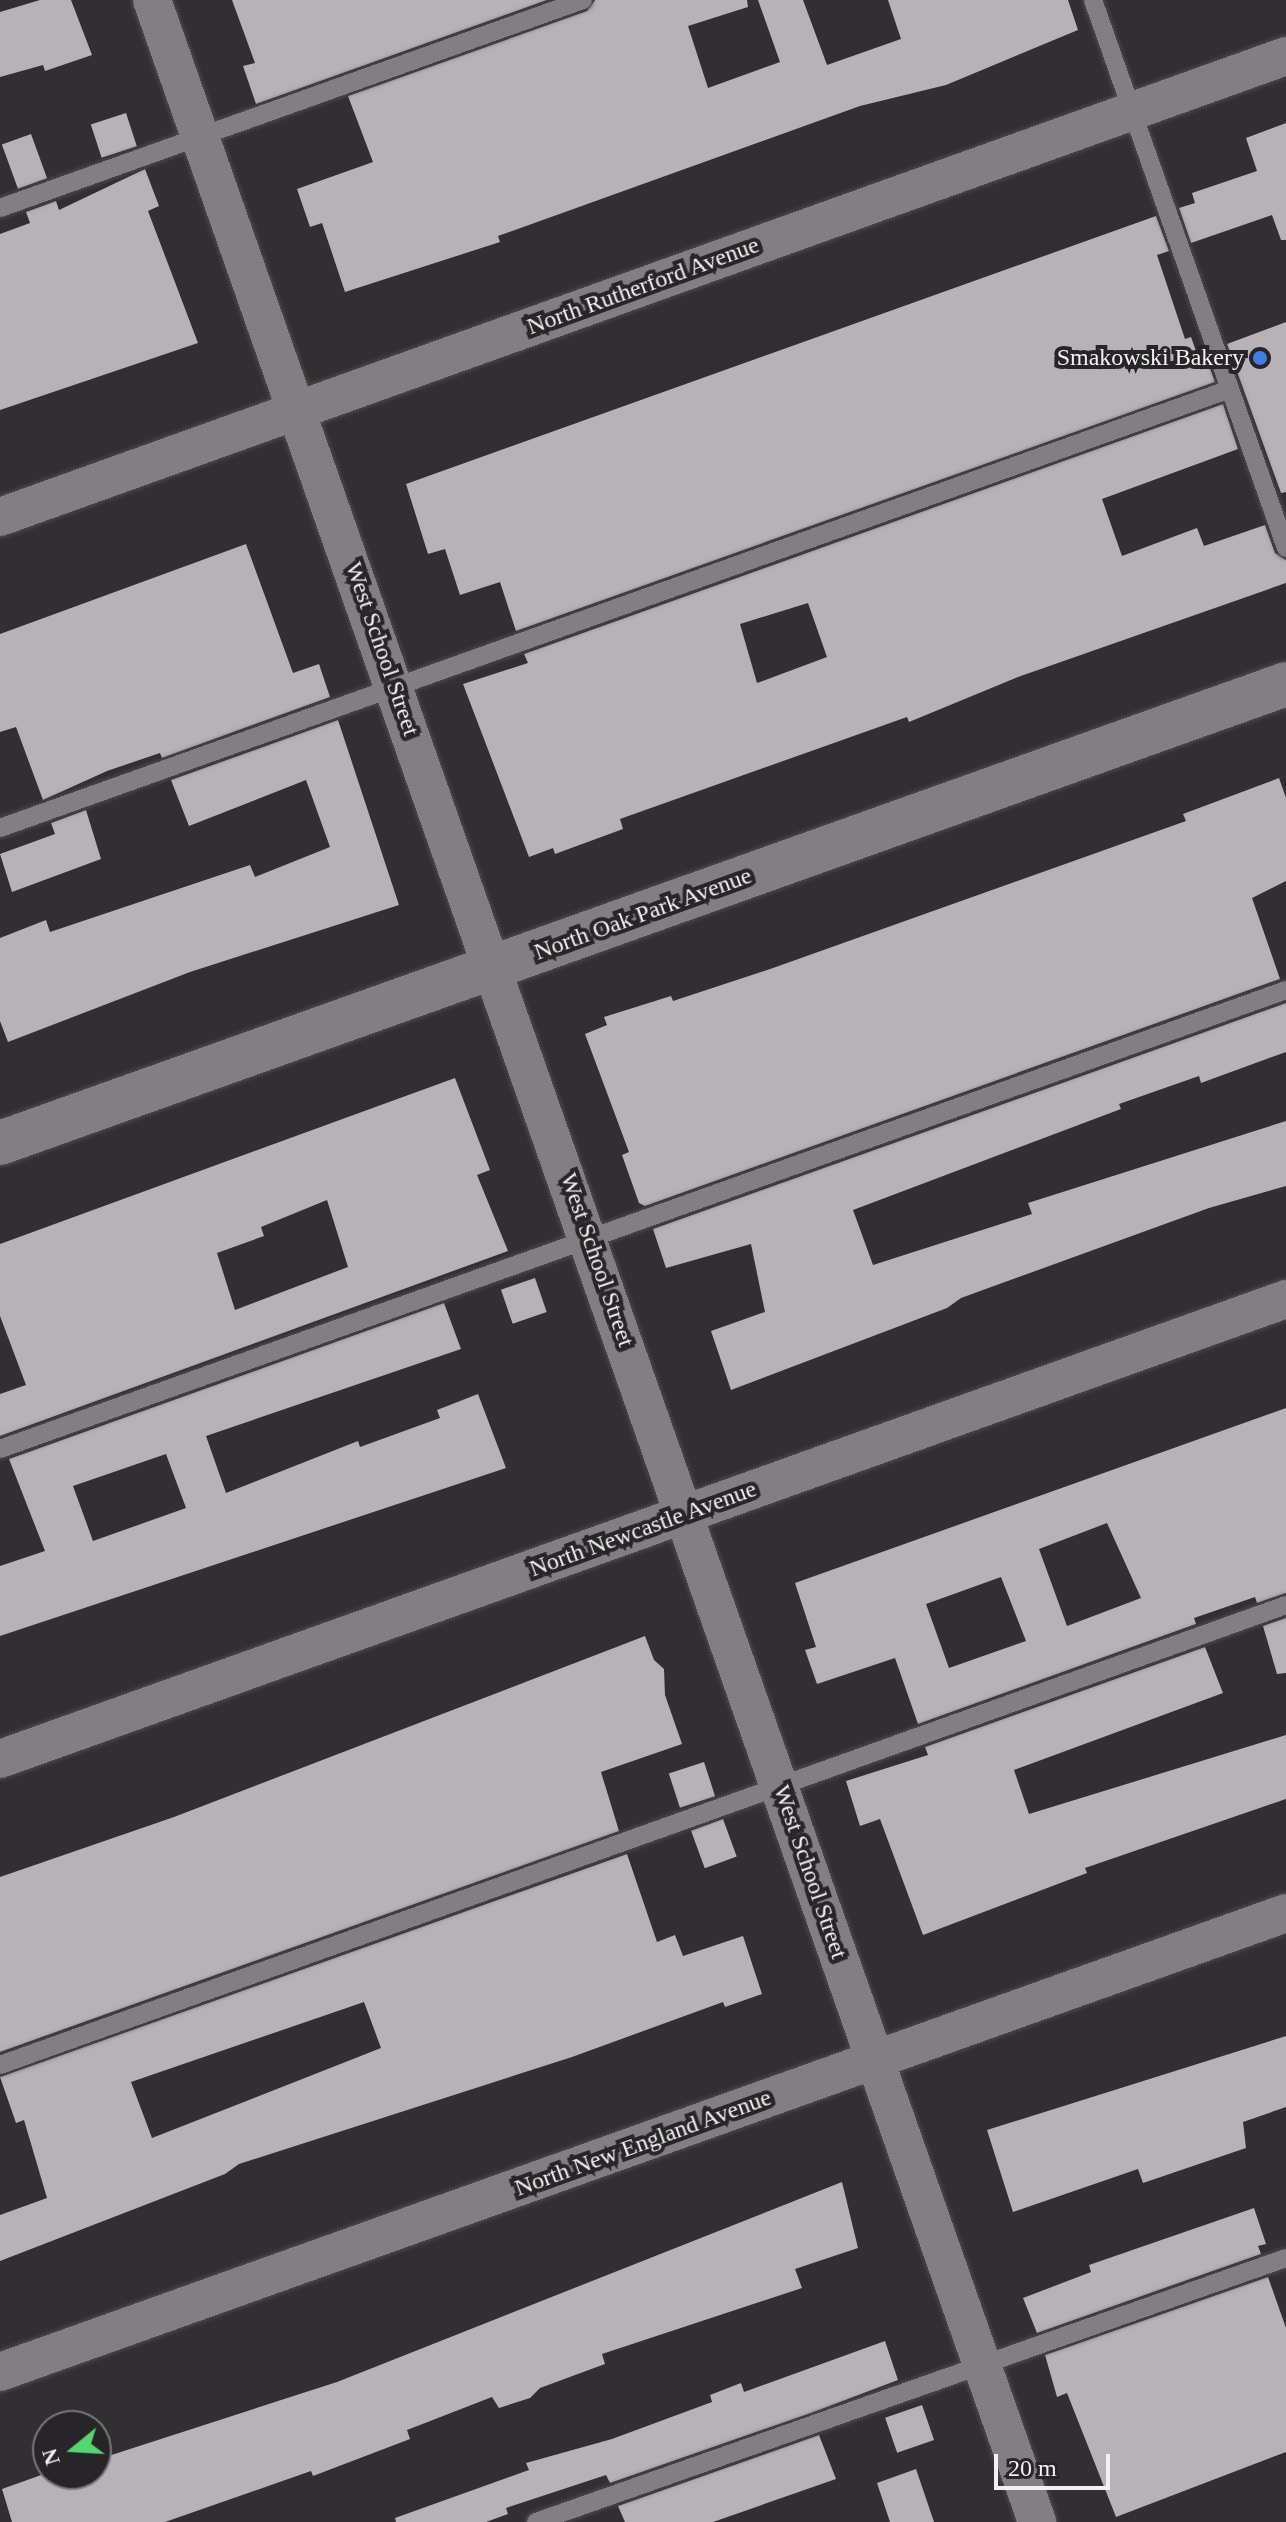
<!DOCTYPE html>
<style>
body{margin:0}
#map{position:relative;width:1286px;height:2522px;overflow:hidden;background:#322f32;font-family:"Times New Roman",serif}
div>[style]{position:absolute}
[style*='--x']{left:calc(var(--x)*1px);top:calc(var(--y)*1px);width:calc(var(--w)*1px);rotate:calc(var(--a)*1deg)}
.building>*{inset:0;background:#b6b2b6;transform-origin:0 0}
.roads{filter:drop-shadow(0 0 2px #4e4b4e) drop-shadow(0 0 2px #4e4b4e)}
.lane>*{height:18px;margin:-9px;padding:0 9px;transform-origin:9px;border-radius:9px;background:#827e82}
.street>*{height:38px;margin:-19px;padding:0 19px;transform-origin:19px;border-radius:19px;background:#827e82}
.secondary>*{height:44px;margin:-22px;padding:0 22px;transform-origin:22px;border-radius:22px;background:#827e82}
.dots>*{width:22px;height:22px;translate:-50% -50%;box-sizing:border-box;border:4px solid #282528;border-radius:50%}
span{translate:-50% -50%;white-space:nowrap;text-align:center;line-height:1.15;-webkit-text-stroke:8px #282528;paint-order:stroke}
.street-label{font-size:24px;color:#f2f0f2}
.poi-label{font-size:24px;color:#f2f0f2}
.right{translate:-100% -50%;text-align:right}
.north{position:absolute;left:32px;top:2410px;width:80px;height:80px;box-sizing:border-box;background:#282528;border:2px solid #797679;border-radius:50%;rotate:252deg;font-size:22px;font-weight:700;line-height:32px;text-align:center;color:#f2f0f2}
.north::after{content:'';display:block;margin:auto;width:28px;height:36px;background:#56d671;clip-path:polygon(50% 0,100% 100%,50% 72%,0 100%)}
.scale{position:absolute;left:994px;top:2454px;width:116px;height:36px;box-sizing:border-box;border:4px solid #f2f0f2;border-top:0;padding-left:10px;font-size:24px;line-height:28px;white-space:nowrap;color:#f2f0f2;-webkit-text-stroke:6px #282528;paint-order:stroke}
</style>
<div id="map">
<div class="building">
<div style="clip-path:polygon(40px 0,71px 0,92px 55px,45px 71px,43px 65px,0 77px,0 12px)"></div>
<div style="clip-path:polygon(232px 0,547px 0,256px 104px,243px 66px,255px 63px)"></div>
<div style="clip-path:polygon(595px 0,747px 0,748px 7px,688px 26px,708px 88px,780px 62px,758px 0,803px 0,827px 65px,901px 39px,888px 0,1068px 0,1078px 30px,946px 85px,860px 106px,498px 236px,500px 242px,345px 292px,322px 223px,310px 227px,297px 189px,373px 162px,348px 96px,587px 11px)"></div>
<div style="left:126px;top:113px;width:35px;height:37px;rotate:72deg"></div>
<div style="clip-path:polygon(1286px 123px,1286px 240px,1281px 240px,1272px 215px,1191px 243px,1179px 208px,1195px 203px,1192px 193px,1257px 171px,1246px 138px)"></div>
<div style="left:31px;top:134px;width:47px;height:31px;rotate:70deg"></div>
<div style="clip-path:polygon(145px 169px,159px 206px,148px 211px,198px 343px,0 410px,0 234px,30px 223px,26px 212px,56px 201px,59px 210px)"></div>
<div style="clip-path:polygon(1156px 216px,1169px 251px,1157px 255px,1185px 339px,1191px 337px,1197px 354px,1204px 352px,1215px 382px,516px 631px,500px 582px,460px 595px,445px 549px,428px 554px,406px 484px)"></div>
<div style="clip-path:polygon(1286px 322px,1286px 492px,1281px 493px,1227px 344px)"></div>
<div style="clip-path:polygon(evenodd,1223px 404px,1238px 449px,1102px 499px,1122px 556px,1197px 528px,1204px 546px,1265px 525px,1275px 553px,1286px 560px,1286px 583px,1018px 677px,909px 722px,907px 717px,620px 819px,623px 829px,555px 854px,553px 848px,529px 857px,463px 684px,528px 663px,524px 654px,1223px 404px,808px 603px,827px 657px,757px 683px,740px 624px,808px 603px)"></div>
<div style="clip-path:polygon(246px 544px,293px 673px,319px 664px,330px 697px,162px 758px,160px 753px,107px 771px,43px 800px,16px 727px,0 732px,0 634px)"></div>
<div style="clip-path:polygon(338px 720px,399px 905px,190px 972px,8px 1042px,0 1021px,0 938px,46px 920px,50px 932px,250px 865px,255px 877px,330px 847px,306px 780px,189px 826px,171px 780px)"></div>
<div style="clip-path:polygon(1279px 778px,1286px 798px,1286px 881px,1252px 898px,1280px 979px,645px 1206px,639px 1203px,622px 1155px,629px 1152px,585px 1034px,607px 1025px,604px 1017px,671px 996px,673px 1001px,773px 968px,1186px 821px,1183px 814px)"></div>
<div style="clip-path:polygon(86px 810px,101px 859px,12px 892px,0 854px,55px 834px,51px 823px)"></div>
<div style="clip-path:polygon(1286px 1003px,1286px 1052px,1201px 1083px,1199px 1076px,1119px 1104px,1121px 1109px,853px 1210px,873px 1265px,1032px 1214px,1028px 1203px,1286px 1121px,1286px 1186px,1209px 1208px,961px 1298px,947px 1308px,731px 1390px,711px 1331px,765px 1312px,751px 1244px,666px 1268px,653px 1229px)"></div>
<div style="clip-path:polygon(evenodd,455px 1078px,490px 1170px,477px 1175px,508px 1251px,0 1436px,0 1394px,26px 1385px,0 1316px,0 1244px,455px 1078px,327px 1200px,348px 1267px,235px 1310px,217px 1253px,264px 1236px,261px 1227px,327px 1200px)"></div>
<div style="left:535px;top:1278px;width:36px;height:36px;rotate:71deg"></div>
<div style="clip-path:polygon(evenodd,444px 1303px,461px 1349px,206px 1436px,226px 1493px,358px 1441px,360px 1447px,440px 1418px,437px 1410px,478px 1394px,506px 1468px,0 1636px,0 1566px,45px 1551px,9px 1459px,444px 1303px,166px 1454px,186px 1508px,93px 1541px,73px 1486px,166px 1454px)"></div>
<div style="clip-path:polygon(evenodd,1286px 1408px,1286px 1593px,1257px 1603px,1255px 1597px,1194px 1618px,1196px 1624px,918px 1724px,895px 1658px,817px 1684px,805px 1650px,816px 1647px,795px 1583px,1286px 1408px,1107px 1523px,1141px 1598px,1067px 1626px,1039px 1549px,1107px 1523px,1286px 1408px,1001px 1577px,1026px 1641px,949px 1668px,926px 1604px,1001px 1577px)"></div>
<div style="clip-path:polygon(1286px 1618px,1286px 1673px,1277px 1674px,1263px 1626px)"></div>
<div style="clip-path:polygon(645px 1636px,654px 1660px,664px 1669px,665px 1695px,682px 1744px,601px 1772px,619px 1831px,0 2052px,0 1877px,174px 1817px)"></div>
<div style="clip-path:polygon(1205px 1647px,1223px 1693px,1014px 1770px,1029px 1814px,1286px 1735px,1286px 1799px,1085px 1868px,1087px 1873px,923px 1935px,880px 1819px,860px 1826px,846px 1781px,928px 1755px,925px 1747px)"></div>
<div style="left:704px;top:1762px;width:36px;height:37px;rotate:72deg"></div>
<div style="left:723px;top:1819px;width:40px;height:34px;rotate:70deg"></div>
<div style="clip-path:polygon(evenodd,627px 1854px,657px 1942px,675px 1935px,683px 1956px,743px 1936px,762px 1994px,725px 2007px,723px 2002px,572px 2057px,239px 2164px,225px 2174px,0 2261px,0 2215px,47px 2198px,24px 2120px,16px 2123px,0 2077px,627px 1854px,364px 2002px,381px 2048px,152px 2138px,131px 2082px,364px 2002px)"></div>
<div style="clip-path:polygon(1286px 2036px,1286px 2107px,1243px 2122px,1246px 2148px,1143px 2183px,1138px 2169px,1013px 2212px,987px 2130px)"></div>
<div style="clip-path:polygon(842px 2182px,858px 2248px,795px 2269px,802px 2288px,602px 2354px,605px 2364px,540px 2388px,530px 2398px,499px 2408px,492px 2397px,407px 2430px,410px 2439px,313px 2476px,311px 2471px,165px 2522px,12px 2522px,2px 2489px,44px 2474px,96px 2474px,96px 2460px,337px 2382px)"></div>
<div style="clip-path:polygon(1254px 2208px,1266px 2244px,1258px 2246px,1261px 2254px,1037px 2333px,1023px 2298px,1091px 2272px,1089px 2265px)"></div>
<div style="clip-path:polygon(1268px 2277px,1286px 2328px,1286px 2452px,1116px 2517px,1067px 2393px,1057px 2397px,1045px 2355px)"></div>
<div style="clip-path:polygon(885px 2341px,898px 2380px,811px 2413px,610px 2483px,606px 2475px,506px 2508px,508px 2514px,486px 2522px,396px 2522px,395px 2518px,529px 2470px,526px 2463px,612px 2439px,712px 2402px,710px 2395px,741px 2383px,744px 2392px)"></div>
<div style="left:922px;top:2405px;width:37px;height:39px;rotate:71deg"></div>
<div style="clip-path:polygon(819px 2435px,836px 2479px,713px 2522px,625px 2522px,618px 2506px)"></div>
<div style="clip-path:polygon(916px 2469px,934px 2522px,890px 2522px,877px 2483px)"></div>
</div>
<div class="roads">
<div class="lane">
<div style="--x:1093;--y:0;--w:581;--a:70.6"></div>
<div style="--x:0;--y:208;--w:619;--a:-19.64"></div>
<div style="--x:0;--y:828;--w:1306;--a:-19.64"></div>
<div style="--x:0;--y:1449;--w:1365;--a:-19.64"></div>
<div style="--x:0;--y:2065;--w:1366;--a:-19.68"></div>
<div style="--x:536;--y:2522;--w:795;--a:-19.39"></div>
</div>
<div class="street">
<div style="--x:152;--y:0;--w:2673;--a:70.66"></div>
<div style="--x:0;--y:517;--w:1366;--a:-19.72"></div>
<div style="--x:0;--y:1759;--w:1366;--a:-19.68"></div>
<div style="--x:0;--y:2372;--w:1365;--a:-19.64"></div>
</div>
<div class="secondary">
<div style="--x:0;--y:1143;--w:1365;--a:-19.64"></div>
</div>
</div>
<div class="dots">
<div style="left:1260px;top:358px;background:#3f7fe0"></div>
</div>
<div class="street-label">
<span style="left:643px;top:286px;rotate:-20deg">North Rutherford Avenue</span>
<span style="left:382px;top:649px;rotate:71deg">West School Street</span>
<span style="left:643px;top:914px;rotate:-20deg">North Oak Park Avenue</span>
<span style="left:597px;top:1260px;rotate:71deg">West School Street</span>
<span style="left:643px;top:1529px;rotate:-20deg">North Newcastle Avenue</span>
<span style="left:810px;top:1872px;rotate:71deg">West School Street</span>
<span style="left:643px;top:2143px;rotate:-20deg">North New England Avenue</span>
</div>
<div class="poi-label">
<span class="right" style="left:1244px;top:358px">Smakowski Bakery</span>
</div>
<div class="north">N</div>
<div class="scale">20 m</div>
</div>
